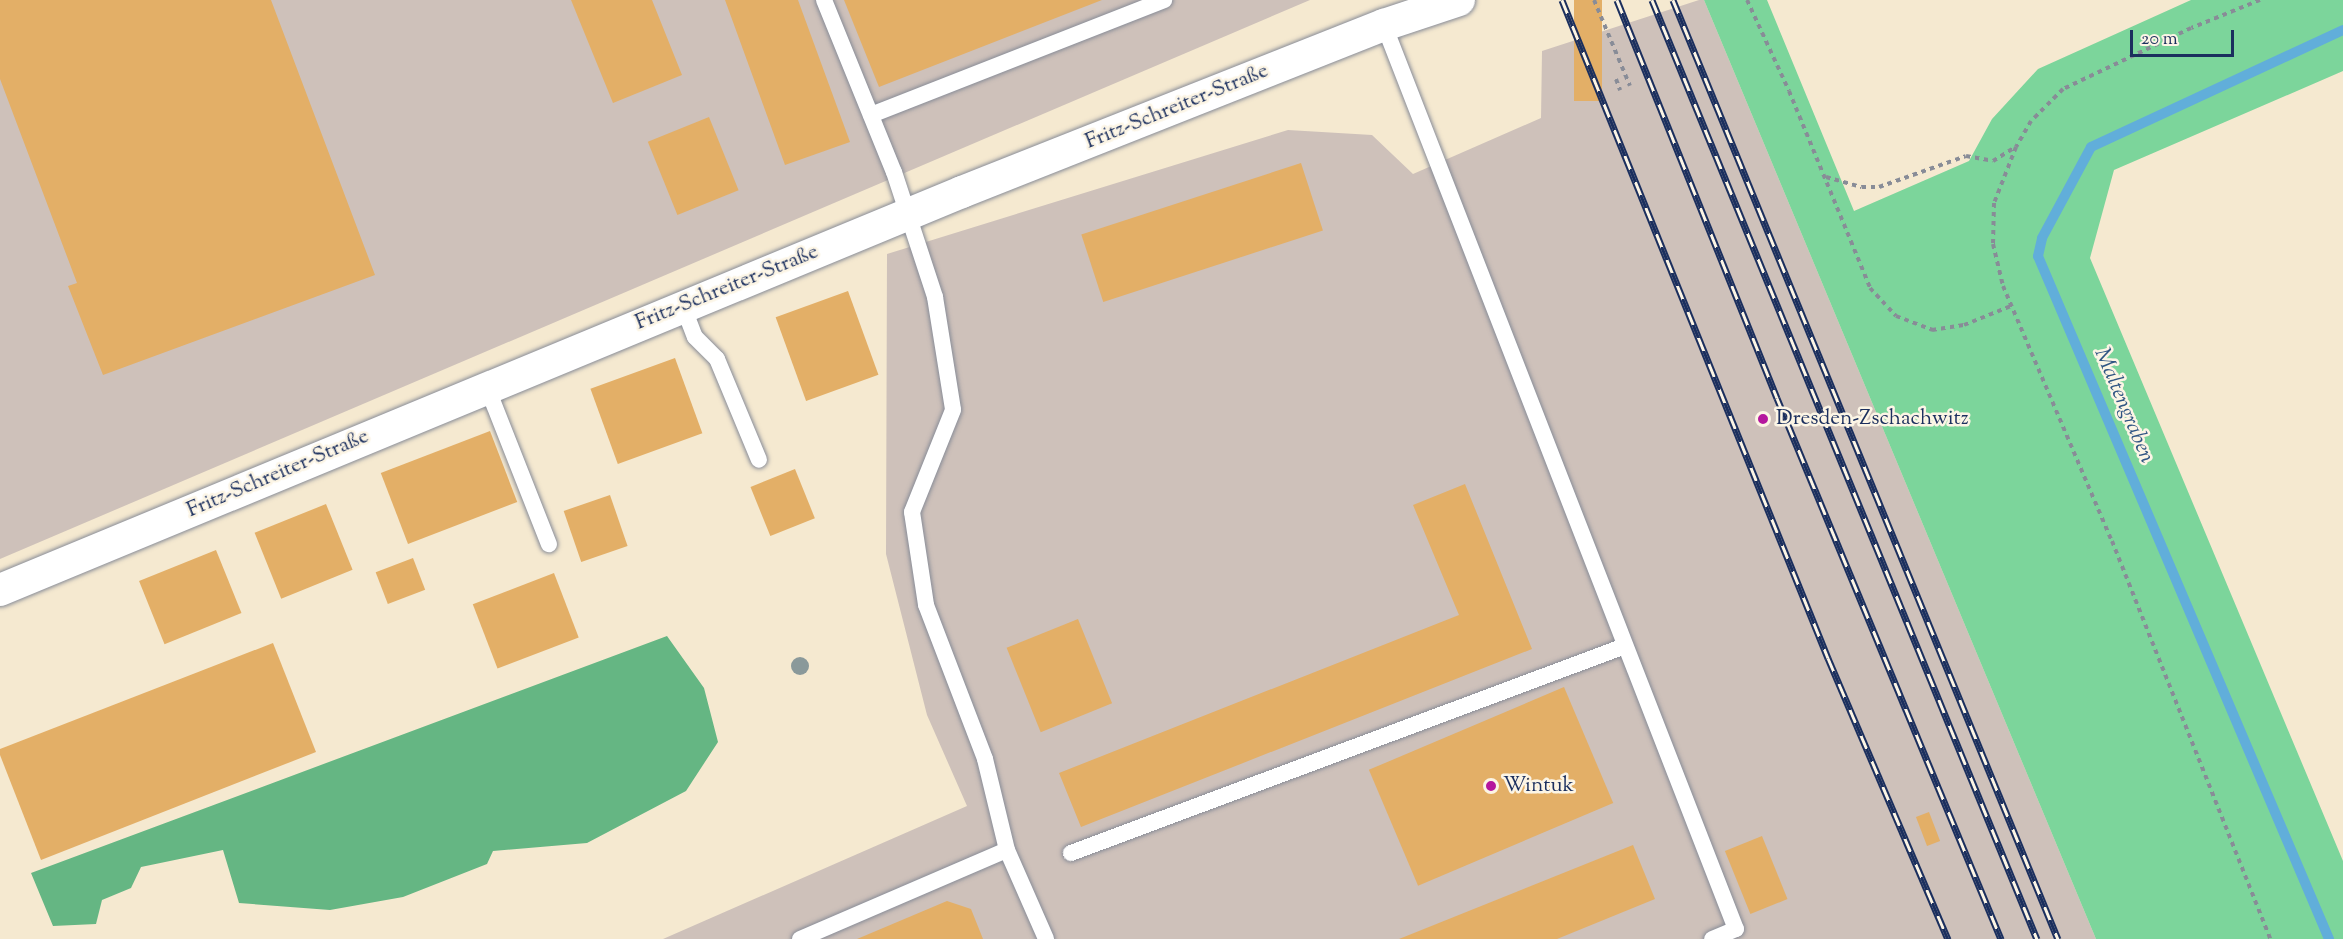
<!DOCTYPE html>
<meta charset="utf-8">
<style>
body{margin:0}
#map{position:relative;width:2343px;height:939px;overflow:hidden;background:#f5e9d0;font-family:"Sorts Mill Goudy",serif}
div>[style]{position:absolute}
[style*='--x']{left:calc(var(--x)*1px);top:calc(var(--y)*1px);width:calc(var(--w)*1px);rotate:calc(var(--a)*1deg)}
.industrial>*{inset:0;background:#cec1ba}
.green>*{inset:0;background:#7cd59b}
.forest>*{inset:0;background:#65b683}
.stream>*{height:10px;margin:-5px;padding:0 5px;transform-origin:5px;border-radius:5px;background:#61aeda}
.building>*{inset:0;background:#e3af67;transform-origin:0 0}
.path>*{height:4px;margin-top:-2px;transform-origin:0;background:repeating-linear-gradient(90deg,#888c97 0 4.5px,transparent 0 9px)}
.roads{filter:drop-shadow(0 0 2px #888c97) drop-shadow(0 0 2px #888c97)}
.service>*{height:16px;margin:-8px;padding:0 8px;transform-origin:8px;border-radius:8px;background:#fff}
.minor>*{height:32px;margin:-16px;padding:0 16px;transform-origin:16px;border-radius:16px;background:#fff}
.rail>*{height:7px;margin-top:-3.5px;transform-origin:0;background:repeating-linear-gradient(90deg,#fcf5e5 0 14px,#1b2f5e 0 28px);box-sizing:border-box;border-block:2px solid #1b2f5e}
.trees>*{width:18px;height:18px;margin:-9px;border-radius:50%;background:#8a999a}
.dots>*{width:16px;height:16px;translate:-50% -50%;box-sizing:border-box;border:3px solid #fcf5e5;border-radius:50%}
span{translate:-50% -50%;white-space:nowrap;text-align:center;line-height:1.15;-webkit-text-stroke:5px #fcf5e5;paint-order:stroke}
.street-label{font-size:21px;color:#1b2f5e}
.poi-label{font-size:21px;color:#1b2f5e}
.left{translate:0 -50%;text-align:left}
.water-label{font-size:22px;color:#305583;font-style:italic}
.scale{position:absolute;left:2130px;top:30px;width:104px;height:27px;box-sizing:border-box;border:3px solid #1b2f5e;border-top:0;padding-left:8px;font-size:18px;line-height:21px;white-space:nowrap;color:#1b2f5e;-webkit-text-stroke:4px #fcf5e5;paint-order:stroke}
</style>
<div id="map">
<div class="industrial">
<div style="clip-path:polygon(0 0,1310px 0,0 559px)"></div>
<div style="clip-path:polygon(1699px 0,1704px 0,2096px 939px,663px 939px,967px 806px,927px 715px,886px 554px,887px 254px,1288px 130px,1372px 135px,1413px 174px,1541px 118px,1542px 51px)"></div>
</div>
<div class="green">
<div style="clip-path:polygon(1704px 0,1767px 0,1854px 211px,1969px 161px,1992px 119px,2038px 69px,2191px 0,2343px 0,2343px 71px,2114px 170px,2090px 258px,2343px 861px,2343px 939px,2096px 939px)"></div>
</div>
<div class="forest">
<div style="clip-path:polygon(667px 636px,704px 688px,718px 742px,686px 791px,587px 843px,493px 851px,487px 864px,403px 897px,330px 910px,239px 903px,223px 850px,141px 867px,131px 888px,102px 900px,96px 924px,53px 926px,31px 873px)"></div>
</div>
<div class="stream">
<div style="--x:2329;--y:939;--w:742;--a:-113.08"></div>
<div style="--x:2038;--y:256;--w:18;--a:-77"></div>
<div style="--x:2042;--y:238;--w:103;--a:-61.7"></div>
<div style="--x:2091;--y:147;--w:278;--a:-24.9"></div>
</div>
<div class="building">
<div style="clip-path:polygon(0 0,271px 0,375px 275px,103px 375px,68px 286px,77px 283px,0 79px)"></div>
<div style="clip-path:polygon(571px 0,652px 0,682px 75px,613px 103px)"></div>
<div style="clip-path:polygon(725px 0,798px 0,850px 142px,785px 165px)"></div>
<div style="clip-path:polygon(844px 0,1102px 0,879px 87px)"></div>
<div style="left:1574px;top:0;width:28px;height:101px"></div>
<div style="left:709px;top:117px;width:79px;height:66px;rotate:68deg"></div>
<div style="left:1301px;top:163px;width:71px;height:231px;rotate:72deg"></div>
<div style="left:848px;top:291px;width:89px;height:77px;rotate:70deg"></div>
<div style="left:675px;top:358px;width:80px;height:90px;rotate:70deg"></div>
<div style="left:490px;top:431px;width:76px;height:117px;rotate:69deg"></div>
<div style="left:795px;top:469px;width:53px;height:48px;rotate:68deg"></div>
<div style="clip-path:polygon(1465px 484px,1532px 649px,1081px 827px,1059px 773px,1459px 615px,1413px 505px)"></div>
<div style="left:610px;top:495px;width:54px;height:49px;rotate:71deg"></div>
<div style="left:326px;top:504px;width:71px;height:77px;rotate:68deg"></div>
<div style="left:216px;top:550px;width:68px;height:83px;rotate:68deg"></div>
<div style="left:413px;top:558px;width:34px;height:40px;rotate:69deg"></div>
<div style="left:554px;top:573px;width:69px;height:87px;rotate:69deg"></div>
<div style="left:1078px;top:619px;width:91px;height:77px;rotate:68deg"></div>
<div style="clip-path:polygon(273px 643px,316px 752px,41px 860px,0 755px,0 749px)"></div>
<div style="left:1564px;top:687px;width:126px;height:212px;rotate:67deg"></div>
<div style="left:1929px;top:812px;width:31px;height:14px;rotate:69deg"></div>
<div style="left:1762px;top:836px;width:68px;height:40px;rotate:68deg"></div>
<div style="clip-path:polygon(1633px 845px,1655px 899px,1557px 939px,1399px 939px)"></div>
<div style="clip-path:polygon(947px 901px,971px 909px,983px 939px,857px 939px)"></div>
</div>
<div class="path">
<div style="--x:1594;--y:0;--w:93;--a:67.3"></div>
<div style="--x:1747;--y:0;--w:100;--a:65.2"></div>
<div style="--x:1789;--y:91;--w:213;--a:67.6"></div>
<div style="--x:1870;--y:288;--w:38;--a:47"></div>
<div style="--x:1896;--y:316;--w:39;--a:21"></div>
<div style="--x:1932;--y:330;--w:32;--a:-9"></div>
<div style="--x:1964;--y:325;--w:51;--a:-22"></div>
<div style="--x:2260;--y:0;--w:74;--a:157.9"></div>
<div style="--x:2191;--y:28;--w:142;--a:154.5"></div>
<div style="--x:2063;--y:89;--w:45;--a:135"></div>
<div style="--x:2031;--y:121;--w:30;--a:120"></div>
<div style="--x:2016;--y:147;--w:60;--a:111.4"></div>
<div style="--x:1994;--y:203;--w:41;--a:91.4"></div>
<div style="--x:1993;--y:244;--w:43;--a:76.6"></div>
<div style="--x:2003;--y:286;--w:277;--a:66.9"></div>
<div style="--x:2112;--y:541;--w:428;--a:68.3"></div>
<div style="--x:1616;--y:79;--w:12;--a:70"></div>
<div style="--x:1826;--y:177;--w:37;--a:16"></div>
<div style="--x:1862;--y:187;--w:17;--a:0"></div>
<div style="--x:1879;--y:187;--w:92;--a:-19.6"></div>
<div style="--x:1966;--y:156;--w:27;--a:10"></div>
<div style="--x:1993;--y:161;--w:25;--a:-32"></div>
</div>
<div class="roads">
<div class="service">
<div style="--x:824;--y:0;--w:186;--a:67.9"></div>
<div style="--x:894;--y:172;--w:132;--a:71.8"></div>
<div style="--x:935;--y:297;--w:114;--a:80.9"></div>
<div style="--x:953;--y:410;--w:110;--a:111.9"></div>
<div style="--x:912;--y:512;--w:94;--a:81.4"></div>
<div style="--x:926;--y:605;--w:165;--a:69"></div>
<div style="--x:985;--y:759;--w:94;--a:76.4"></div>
<div style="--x:1007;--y:850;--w:97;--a:66.3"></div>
<div style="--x:1384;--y:25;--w:970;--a:68.73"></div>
<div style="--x:1736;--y:929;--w:26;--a:157"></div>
<div style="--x:871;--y:115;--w:315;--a:-21.4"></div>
<div style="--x:683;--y:306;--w:33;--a:69"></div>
<div style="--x:695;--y:337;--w:31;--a:45"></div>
<div style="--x:717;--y:359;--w:109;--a:67.4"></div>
<div style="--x:487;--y:387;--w:169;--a:68.5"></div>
<div style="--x:1071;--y:853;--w:591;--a:-20.49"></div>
<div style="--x:800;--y:939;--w:225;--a:-23.3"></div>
</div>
<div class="minor">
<div style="--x:0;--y:590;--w:1041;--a:-22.48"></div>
<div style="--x:962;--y:192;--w:454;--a:-21.6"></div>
<div style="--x:1384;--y:25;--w:79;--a:-18.4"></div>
</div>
</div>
<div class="rail">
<div style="--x:1562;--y:0;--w:710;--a:67.99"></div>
<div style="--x:1828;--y:658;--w:306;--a:66.9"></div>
<div style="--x:1617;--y:0;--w:429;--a:68.1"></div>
<div style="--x:1777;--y:398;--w:586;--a:67.51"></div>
<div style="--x:1652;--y:0;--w:1015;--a:67.71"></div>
<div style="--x:1673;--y:0;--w:1015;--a:67.71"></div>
</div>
<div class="trees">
<div style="left:800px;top:666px"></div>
</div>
<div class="dots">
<div style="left:1763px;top:419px;background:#b5179e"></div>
<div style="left:1491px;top:786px;background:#b5179e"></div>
</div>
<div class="street-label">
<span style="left:1177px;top:107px;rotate:-22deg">Fritz-Schreiter-Straße</span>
<span style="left:727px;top:288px;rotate:-22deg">Fritz-Schreiter-Straße</span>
<span style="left:278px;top:474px;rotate:-23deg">Fritz-Schreiter-Straße</span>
</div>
<div class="poi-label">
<span class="left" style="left:1776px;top:419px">Dresden-Zschachwitz</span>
<span class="left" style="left:1503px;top:786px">Wintuk</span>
</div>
<div class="water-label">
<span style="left:2123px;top:406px;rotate:67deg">Maltengraben</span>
</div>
<div class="scale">20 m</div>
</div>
